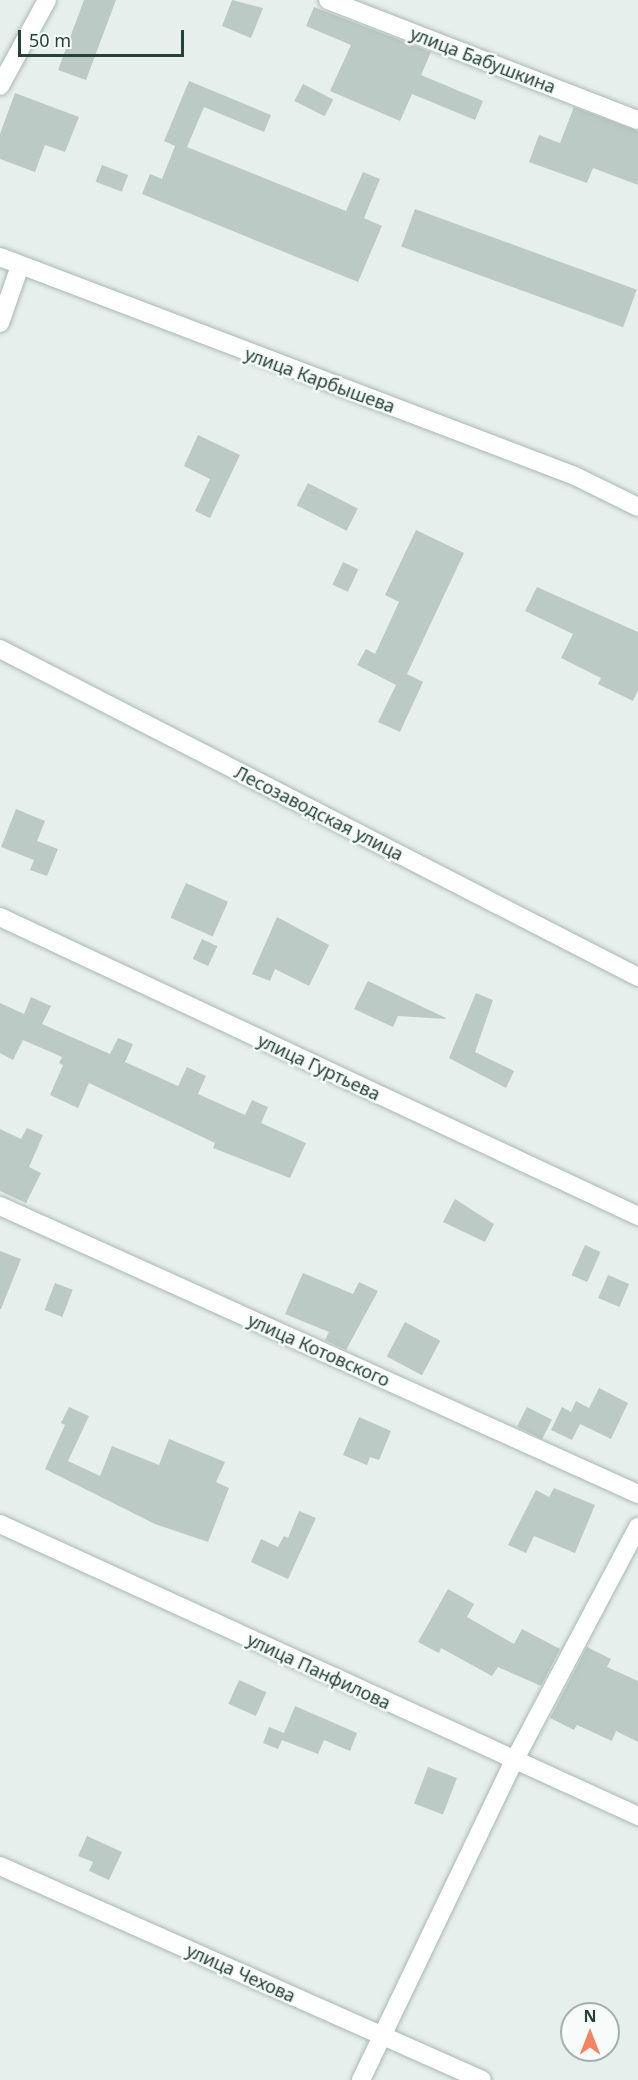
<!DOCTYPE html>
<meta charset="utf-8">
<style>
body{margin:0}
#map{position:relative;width:638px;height:2080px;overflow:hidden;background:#e6efeb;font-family:"Noto Sans",sans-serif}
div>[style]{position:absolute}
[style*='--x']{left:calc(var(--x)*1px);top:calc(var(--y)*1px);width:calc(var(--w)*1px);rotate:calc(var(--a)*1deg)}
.building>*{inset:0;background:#bbcac4;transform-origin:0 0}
.roads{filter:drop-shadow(0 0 2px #a8b8b2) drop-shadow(0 0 2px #a8b8b2)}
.minor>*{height:18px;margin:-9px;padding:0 9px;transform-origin:9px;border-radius:9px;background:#fff}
span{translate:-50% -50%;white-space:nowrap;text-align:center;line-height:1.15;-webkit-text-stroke:5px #f7fbf9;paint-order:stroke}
.street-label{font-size:18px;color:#24423a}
.north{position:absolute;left:560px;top:2002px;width:60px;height:60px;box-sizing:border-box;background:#f7fbf9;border:2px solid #a3b1ad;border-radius:50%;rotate:0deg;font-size:16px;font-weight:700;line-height:24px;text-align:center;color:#24423a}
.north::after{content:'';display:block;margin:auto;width:21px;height:27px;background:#f4845f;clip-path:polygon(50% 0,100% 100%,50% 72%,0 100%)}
.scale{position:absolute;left:18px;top:30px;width:166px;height:27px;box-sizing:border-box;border:3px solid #24423a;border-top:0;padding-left:8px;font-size:18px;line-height:21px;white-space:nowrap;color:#24423a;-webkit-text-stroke:4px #f7fbf9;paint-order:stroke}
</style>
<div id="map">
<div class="building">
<div style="clip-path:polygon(84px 0,116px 0,86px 80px,58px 70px)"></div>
<div style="clip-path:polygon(232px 0,263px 8px,251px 38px,222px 26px)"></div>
<div style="clip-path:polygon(314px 7px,431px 52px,421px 75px,483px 101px,475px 120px,412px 94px,400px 121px,330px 91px,351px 45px,306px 26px)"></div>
<div style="clip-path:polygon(189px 81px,271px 115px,264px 132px,204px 107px,187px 147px,346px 211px,363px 172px,380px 179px,364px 218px,382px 226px,358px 282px,142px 194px,150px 174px,162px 179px,175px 146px,164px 141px)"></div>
<div style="left:303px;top:84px;width:34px;height:19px;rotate:27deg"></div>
<div style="clip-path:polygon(15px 93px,79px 117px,65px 152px,45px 145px,35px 172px,0 159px,0 134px)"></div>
<div style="clip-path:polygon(574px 107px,638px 131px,638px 185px,593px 168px,587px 183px,529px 162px,539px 135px,560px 143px)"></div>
<div style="left:102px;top:165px;width:28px;height:18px;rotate:21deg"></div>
<div style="left:415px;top:209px;width:236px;height:40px;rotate:20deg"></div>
<div style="clip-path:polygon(198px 435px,240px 455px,210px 518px,195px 511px,210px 479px,184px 466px)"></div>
<div style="left:308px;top:483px;width:56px;height:25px;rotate:27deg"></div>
<div style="clip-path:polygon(416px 530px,464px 553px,407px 674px,423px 682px,400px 732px,378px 722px,396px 685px,357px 665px,366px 649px,375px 654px,399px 602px,385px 595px)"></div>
<div style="left:343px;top:562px;width:17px;height:25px;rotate:25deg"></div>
<div style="clip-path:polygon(537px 587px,638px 632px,638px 690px,633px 701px,598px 684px,601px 678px,561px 658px,573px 634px,525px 611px)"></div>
<div style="clip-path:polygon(16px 809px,45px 821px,37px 841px,58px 849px,47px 876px,30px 870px,34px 860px,1px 847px)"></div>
<div style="left:186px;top:883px;width:46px;height:38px;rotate:24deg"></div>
<div style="clip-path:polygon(277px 917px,329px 945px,309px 986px,275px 969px,270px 981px,252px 974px)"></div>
<div style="left:202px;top:939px;width:17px;height:22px;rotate:25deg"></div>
<div style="clip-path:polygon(368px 981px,446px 1018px,445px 1019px,398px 1016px,393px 1027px,354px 1009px)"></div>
<div style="clip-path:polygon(476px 993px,493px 1000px,475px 1052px,514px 1071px,506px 1088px,449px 1058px)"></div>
<div style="clip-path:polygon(31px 997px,51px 1006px,42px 1024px,110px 1054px,118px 1038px,133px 1044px,125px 1062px,178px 1086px,187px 1067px,206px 1076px,198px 1094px,245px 1115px,252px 1100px,268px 1107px,261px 1123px,306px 1143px,290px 1178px,213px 1148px,215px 1143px,89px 1083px,78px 1108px,50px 1095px,63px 1065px,59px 1063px,62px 1057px,23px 1040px,13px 1060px,0 1053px,0 1003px,24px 1014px)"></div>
<div style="clip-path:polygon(27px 1128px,43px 1135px,29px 1167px,41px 1173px,26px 1203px,0 1191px,0 1129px,21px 1139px)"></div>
<div style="clip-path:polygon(455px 1199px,494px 1224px,485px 1242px,443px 1222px)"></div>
<div style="left:585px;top:1245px;width:17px;height:33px;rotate:24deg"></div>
<div style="clip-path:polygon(0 1251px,21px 1259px,1px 1309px,0 1309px)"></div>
<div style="clip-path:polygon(303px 1273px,353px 1294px,359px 1282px,378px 1291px,346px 1350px,325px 1340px,329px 1332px,285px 1314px)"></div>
<div style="left:608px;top:1275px;width:23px;height:25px;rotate:23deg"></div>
<div style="left:55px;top:1283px;width:19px;height:29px;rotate:21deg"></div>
<div style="left:405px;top:1322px;width:40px;height:39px;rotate:28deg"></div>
<div style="clip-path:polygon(599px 1388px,628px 1403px,611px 1439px,580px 1424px,572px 1440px,551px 1430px,562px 1407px,571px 1412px,576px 1401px,589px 1408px)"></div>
<div style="clip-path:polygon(69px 1407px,89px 1416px,68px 1461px,100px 1476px,112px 1446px,159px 1465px,169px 1439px,225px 1462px,216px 1482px,229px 1488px,208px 1542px,155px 1524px,45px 1469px,65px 1425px,61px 1423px)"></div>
<div style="left:527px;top:1407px;width:28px;height:22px;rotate:27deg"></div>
<div style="clip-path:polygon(359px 1417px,391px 1431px,379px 1460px,370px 1457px,367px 1465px,343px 1455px)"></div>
<div style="clip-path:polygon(554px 1488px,595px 1505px,575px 1553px,534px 1536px,526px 1553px,508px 1545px,536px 1490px,549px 1497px)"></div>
<div style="clip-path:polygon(299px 1511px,316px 1518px,288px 1579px,251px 1562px,261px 1539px,278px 1547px,284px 1536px,288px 1538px)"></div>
<div style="clip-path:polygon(448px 1589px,474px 1604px,467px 1617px,514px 1644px,522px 1629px,560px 1649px,541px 1686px,498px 1667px,492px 1676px,441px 1648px,439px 1653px,418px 1642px)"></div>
<div style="clip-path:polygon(587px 1647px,611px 1659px,607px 1667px,638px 1681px,638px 1742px,616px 1731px,612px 1741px,577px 1725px,574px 1730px,550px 1718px)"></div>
<div style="left:239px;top:1680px;width:30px;height:26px;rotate:24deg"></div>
<div style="clip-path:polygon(295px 1706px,357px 1733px,350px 1751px,324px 1740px,318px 1754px,282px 1740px,278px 1749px,263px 1743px,269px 1727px,284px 1733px)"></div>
<div style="left:428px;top:1767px;width:31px;height:39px;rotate:21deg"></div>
<div style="clip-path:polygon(87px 1836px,122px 1852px,109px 1880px,89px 1871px,93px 1862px,78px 1856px)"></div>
</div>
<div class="roads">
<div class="minor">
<div style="--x:328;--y:0;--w:332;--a:21.2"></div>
<div style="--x:0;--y:86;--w:98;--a:-61.3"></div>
<div style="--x:0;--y:257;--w:615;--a:20.85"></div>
<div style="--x:575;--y:476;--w:70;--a:26.2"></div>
<div style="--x:0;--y:323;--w:60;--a:-70.7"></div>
<div style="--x:0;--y:649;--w:717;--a:27.21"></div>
<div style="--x:0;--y:917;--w:705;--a:25.11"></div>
<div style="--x:0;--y:1206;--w:700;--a:24.29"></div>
<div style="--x:0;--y:1524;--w:702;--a:24.59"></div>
<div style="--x:0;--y:1866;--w:527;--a:23.94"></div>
<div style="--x:361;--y:2080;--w:354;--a:-64.4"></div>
<div style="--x:514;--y:1761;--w:265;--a:-62.1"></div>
</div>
</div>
<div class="street-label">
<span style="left:483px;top:60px;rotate:21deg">улица Бабушкина</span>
<span style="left:320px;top:380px;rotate:20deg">улица Карбышева</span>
<span style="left:319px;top:813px;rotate:27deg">Лесозаводская улица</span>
<span style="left:319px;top:1067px;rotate:25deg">улица Гуртьева</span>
<span style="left:319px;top:1350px;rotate:24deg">улица Котовского</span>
<span style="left:319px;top:1671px;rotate:25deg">улица Панфилова</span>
<span style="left:241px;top:1973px;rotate:24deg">улица Чехова</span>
</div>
<div class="north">N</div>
<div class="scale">50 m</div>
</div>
